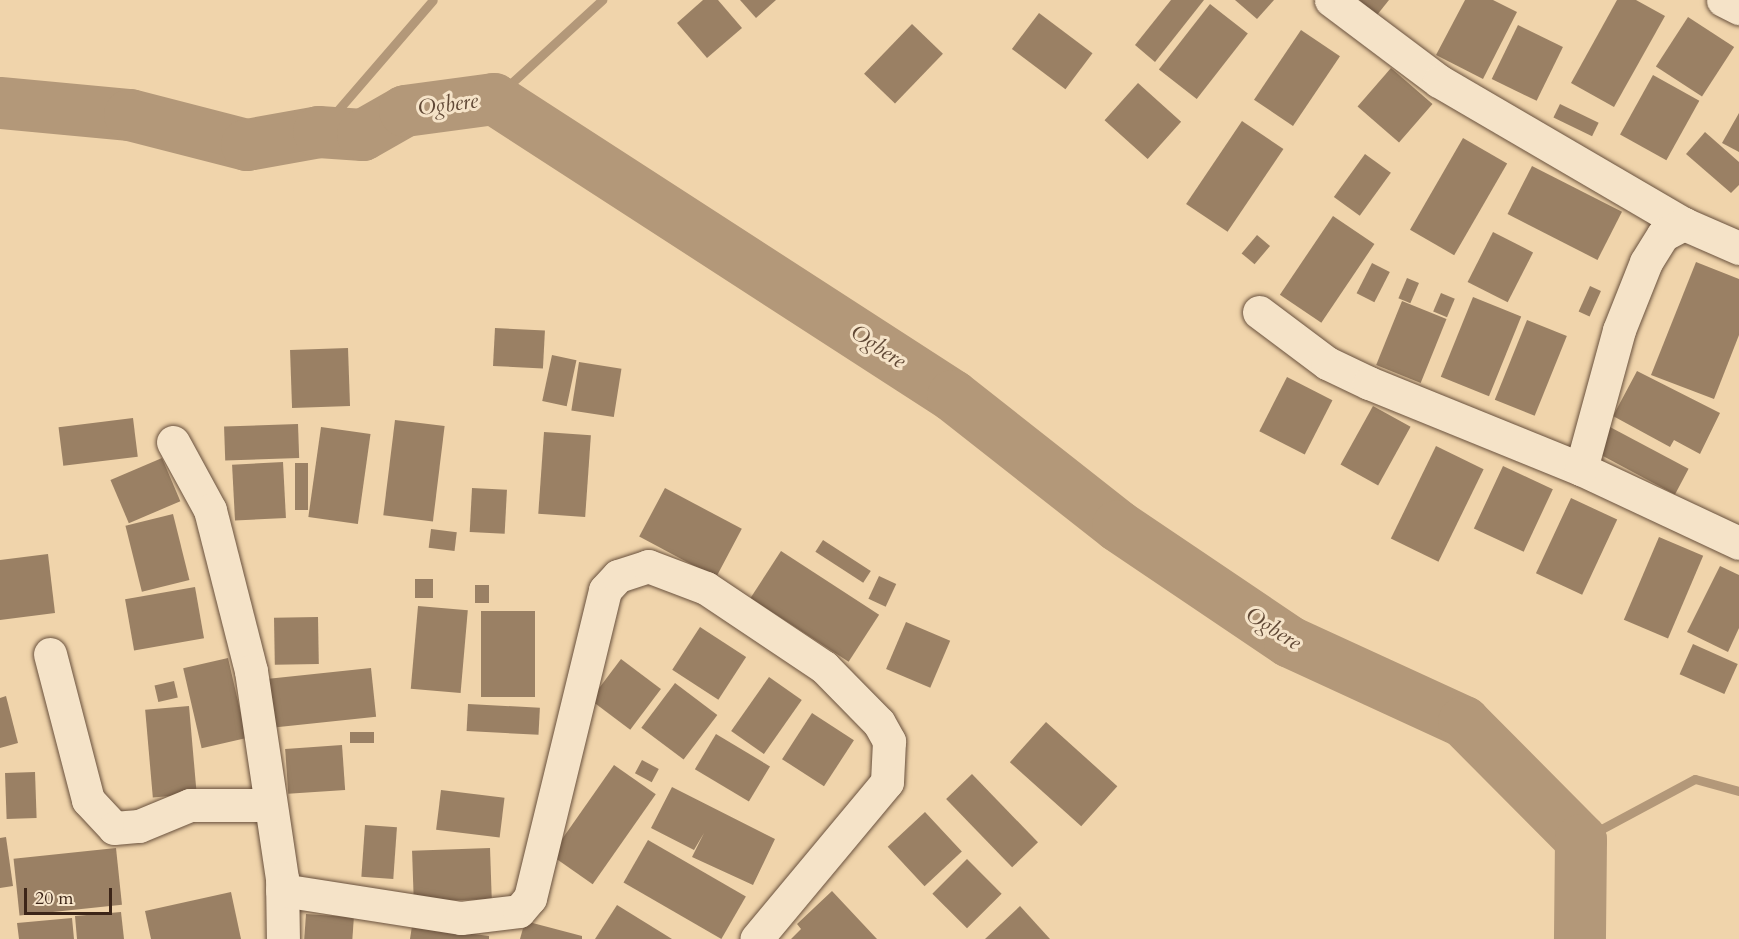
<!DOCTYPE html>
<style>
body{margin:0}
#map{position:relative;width:1739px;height:939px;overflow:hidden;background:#f0d4ab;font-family:Cardo,serif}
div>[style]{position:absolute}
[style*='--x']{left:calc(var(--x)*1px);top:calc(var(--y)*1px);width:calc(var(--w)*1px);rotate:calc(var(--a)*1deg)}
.stream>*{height:9px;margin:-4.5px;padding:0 4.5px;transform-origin:4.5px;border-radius:4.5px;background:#b39879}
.river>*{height:52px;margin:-26px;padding:0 26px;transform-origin:26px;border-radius:26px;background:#b39879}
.building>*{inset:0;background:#9a8064;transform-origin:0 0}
.roads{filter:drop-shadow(0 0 2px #69513d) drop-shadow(0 0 2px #69513d)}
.street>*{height:33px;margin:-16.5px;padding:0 16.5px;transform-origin:16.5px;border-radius:16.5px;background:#f5e3c8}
span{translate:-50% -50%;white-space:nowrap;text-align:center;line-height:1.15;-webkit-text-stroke:6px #f5e3c8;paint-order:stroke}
.water-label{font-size:22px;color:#604835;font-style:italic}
.scale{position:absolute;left:24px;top:888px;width:88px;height:27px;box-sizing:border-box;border:3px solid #3c2518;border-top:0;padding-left:8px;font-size:18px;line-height:21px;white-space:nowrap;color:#3c2518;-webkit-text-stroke:4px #f5e3c8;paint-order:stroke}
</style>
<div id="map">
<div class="stream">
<div style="--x:494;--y:99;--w:147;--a:-42.5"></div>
<div style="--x:319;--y:132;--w:174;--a:-49.2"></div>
<div style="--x:1581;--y:840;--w:129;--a:-28.2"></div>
<div style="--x:1695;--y:779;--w:46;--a:15.3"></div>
</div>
<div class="river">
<div style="--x:0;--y:103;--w:131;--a:5.3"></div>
<div style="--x:130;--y:115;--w:121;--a:14.4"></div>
<div style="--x:247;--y:145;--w:73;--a:-10.2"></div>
<div style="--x:319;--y:132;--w:44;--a:3.9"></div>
<div style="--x:363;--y:135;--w:48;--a:-29.7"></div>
<div style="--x:405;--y:111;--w:90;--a:-7.7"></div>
<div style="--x:494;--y:99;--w:547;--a:32.91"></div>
<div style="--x:953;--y:396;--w:210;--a:38.2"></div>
<div style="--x:1118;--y:526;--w:207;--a:34"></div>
<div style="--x:1290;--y:642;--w:192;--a:24.7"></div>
<div style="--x:1464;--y:722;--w:166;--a:45.2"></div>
<div style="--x:1581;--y:840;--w:99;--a:90.6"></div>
</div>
<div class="building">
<div style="clip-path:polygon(703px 0,718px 0,742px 28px,707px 58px,677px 23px)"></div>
<div style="clip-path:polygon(740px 0,776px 0,756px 18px)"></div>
<div style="clip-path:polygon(1171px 0,1204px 0,1155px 62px,1135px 45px)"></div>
<div style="clip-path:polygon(1235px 0,1274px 0,1257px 19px)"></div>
<div style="clip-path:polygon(1359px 0,1389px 0,1377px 15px)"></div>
<div style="clip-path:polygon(1465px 0,1493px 0,1517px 12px,1483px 79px,1436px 55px)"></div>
<div style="clip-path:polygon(1617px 0,1636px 0,1665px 16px,1614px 107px,1571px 83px)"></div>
<div style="left:1210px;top:4px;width:48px;height:83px;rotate:38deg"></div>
<div style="left:1039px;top:13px;width:67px;height:45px;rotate:37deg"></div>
<div style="left:1688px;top:17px;width:55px;height:59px;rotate:33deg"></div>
<div style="left:912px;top:24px;width:43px;height:69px;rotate:44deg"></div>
<div style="left:1518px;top:25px;width:50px;height:60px;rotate:26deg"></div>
<div style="left:1301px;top:30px;width:47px;height:84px;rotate:34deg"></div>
<div style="left:1391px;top:68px;width:55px;height:51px;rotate:41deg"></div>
<div style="left:1653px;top:75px;width:53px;height:68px;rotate:29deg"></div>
<div style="left:1138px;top:83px;width:58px;height:50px;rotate:42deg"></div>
<div style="left:1560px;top:104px;width:43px;height:15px;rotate:26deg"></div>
<div style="clip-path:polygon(1739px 113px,1739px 152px,1722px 143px)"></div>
<div style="left:1242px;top:121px;width:50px;height:100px;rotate:34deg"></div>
<div style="clip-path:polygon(1705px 132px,1739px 162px,1739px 185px,1731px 193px,1686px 154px)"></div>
<div style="left:1463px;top:138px;width:51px;height:106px;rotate:30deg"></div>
<div style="left:1365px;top:154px;width:32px;height:53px;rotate:36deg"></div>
<div style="left:1532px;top:166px;width:101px;height:54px;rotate:27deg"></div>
<div style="left:1333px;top:216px;width:50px;height:95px;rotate:34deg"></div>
<div style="left:1493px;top:232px;width:45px;height:56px;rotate:27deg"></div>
<div style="left:1257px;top:235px;width:17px;height:24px;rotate:40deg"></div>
<div style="clip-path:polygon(1696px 262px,1739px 279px,1739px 335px,1714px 399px,1651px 375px)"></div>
<div style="left:1372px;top:263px;width:20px;height:34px;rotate:27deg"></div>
<div style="left:1407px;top:278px;width:13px;height:22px;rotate:23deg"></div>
<div style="left:1590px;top:286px;width:12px;height:28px;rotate:24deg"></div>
<div style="left:1441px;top:293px;width:15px;height:20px;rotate:23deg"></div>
<div style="left:1473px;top:297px;width:52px;height:86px;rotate:22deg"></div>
<div style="left:1402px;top:301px;width:48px;height:69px;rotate:22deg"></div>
<div style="left:1527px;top:320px;width:43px;height:86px;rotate:22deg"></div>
<div style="left:495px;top:328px;width:50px;height:38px;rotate:3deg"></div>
<div style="left:348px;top:348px;width:58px;height:58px;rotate:88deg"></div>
<div style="left:552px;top:355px;width:25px;height:47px;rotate:12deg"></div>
<div style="left:579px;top:362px;width:43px;height:49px;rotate:9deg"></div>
<div style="clip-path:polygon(1637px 371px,1720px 413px,1700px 454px,1674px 440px,1670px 447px,1613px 416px)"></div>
<div style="left:1287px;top:377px;width:51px;height:61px;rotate:27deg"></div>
<div style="left:1373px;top:406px;width:43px;height:67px;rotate:29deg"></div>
<div style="left:133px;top:418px;width:39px;height:75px;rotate:83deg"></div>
<div style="left:395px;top:420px;width:50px;height:96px;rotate:7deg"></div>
<div style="left:298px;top:424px;width:34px;height:74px;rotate:88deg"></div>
<div style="left:321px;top:427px;width:50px;height:91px;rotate:8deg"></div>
<div style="left:1610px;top:427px;width:89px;height:29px;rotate:28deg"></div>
<div style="left:544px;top:432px;width:47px;height:82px;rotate:4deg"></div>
<div style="left:1436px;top:446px;width:53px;height:103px;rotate:26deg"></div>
<div style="left:162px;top:458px;width:47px;height:56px;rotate:67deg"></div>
<div style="left:283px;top:462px;width:56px;height:51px;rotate:87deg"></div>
<div style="left:295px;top:463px;width:13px;height:47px"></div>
<div style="left:1503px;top:466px;width:55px;height:69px;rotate:25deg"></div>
<div style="left:472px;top:488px;width:35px;height:44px;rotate:3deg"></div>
<div style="left:665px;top:488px;width:87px;height:55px;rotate:28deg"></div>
<div style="left:1571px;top:498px;width:51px;height:83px;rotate:25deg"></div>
<div style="left:173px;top:514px;width:68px;height:49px;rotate:76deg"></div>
<div style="left:431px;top:529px;width:26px;height:19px;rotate:7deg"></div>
<div style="left:1659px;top:537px;width:48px;height:90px;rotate:23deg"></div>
<div style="left:823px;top:540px;width:57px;height:14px;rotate:33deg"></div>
<div style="left:781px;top:551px;width:117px;height:56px;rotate:33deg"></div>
<div style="clip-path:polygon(48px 554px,55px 613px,0 620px,0 560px)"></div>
<div style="clip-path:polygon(1720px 566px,1739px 575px,1739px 628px,1728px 652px,1687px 632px)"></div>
<div style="left:879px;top:576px;width:19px;height:25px;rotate:25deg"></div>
<div style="left:415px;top:579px;width:18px;height:19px"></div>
<div style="left:475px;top:585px;width:14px;height:18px"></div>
<div style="left:195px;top:587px;width:52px;height:71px;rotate:80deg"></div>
<div style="left:418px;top:606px;width:50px;height:83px;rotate:5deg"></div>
<div style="left:481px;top:611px;width:54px;height:86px"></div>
<div style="left:318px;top:617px;width:47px;height:44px;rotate:89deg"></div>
<div style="left:906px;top:622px;width:48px;height:51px;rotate:23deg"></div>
<div style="left:700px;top:627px;width:55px;height:51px;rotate:33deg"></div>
<div style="left:1693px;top:644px;width:49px;height:33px;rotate:24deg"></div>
<div style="left:228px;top:658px;width:82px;height:46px;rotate:77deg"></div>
<div style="left:621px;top:659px;width:50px;height:51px;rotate:37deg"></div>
<div style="left:371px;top:668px;width:49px;height:105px;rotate:84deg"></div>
<div style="left:769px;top:677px;width:40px;height:66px;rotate:35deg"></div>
<div style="left:174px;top:681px;width:17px;height:20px;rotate:77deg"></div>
<div style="left:675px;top:683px;width:53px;height:56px;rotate:37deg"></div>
<div style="clip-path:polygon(6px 696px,18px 743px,0 748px,0 698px)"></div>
<div style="left:468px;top:704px;width:72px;height:27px;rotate:3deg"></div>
<div style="left:189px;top:706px;width:88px;height:44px;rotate:85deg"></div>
<div style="left:812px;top:713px;width:50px;height:55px;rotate:33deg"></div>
<div style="left:1046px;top:722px;width:96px;height:54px;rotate:42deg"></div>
<div style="left:350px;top:732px;width:24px;height:11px"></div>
<div style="left:716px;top:734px;width:63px;height:41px;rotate:31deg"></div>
<div style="left:342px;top:745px;width:45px;height:57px;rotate:86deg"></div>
<div style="left:642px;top:760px;width:19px;height:15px;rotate:28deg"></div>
<div style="left:614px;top:765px;width:51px;height:110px;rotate:35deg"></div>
<div style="left:35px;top:772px;width:46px;height:30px;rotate:88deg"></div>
<div style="left:972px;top:774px;width:95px;height:36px;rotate:46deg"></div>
<div style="clip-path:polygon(672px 787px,775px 839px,753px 885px,692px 857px,704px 833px,694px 850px,651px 828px)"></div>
<div style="left:441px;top:790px;width:64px;height:40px;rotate:7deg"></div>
<div style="left:925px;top:812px;width:54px;height:51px;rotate:47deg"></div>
<div style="left:365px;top:825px;width:32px;height:52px;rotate:4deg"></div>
<div style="clip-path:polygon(6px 837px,13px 886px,0 888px,0 838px)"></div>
<div style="left:648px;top:840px;width:113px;height:49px;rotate:30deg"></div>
<div style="left:116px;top:848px;width:57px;height:103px;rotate:84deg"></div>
<div style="left:490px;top:848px;width:51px;height:78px;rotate:88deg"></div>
<div style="left:967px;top:859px;width:49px;height:49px;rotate:45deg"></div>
<div style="clip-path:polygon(832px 891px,877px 939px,791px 939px,801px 929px,797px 924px)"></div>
<div style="clip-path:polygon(231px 892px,241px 939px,151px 939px,145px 911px)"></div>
<div style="clip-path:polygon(617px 905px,672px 939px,595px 939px)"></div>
<div style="clip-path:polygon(1020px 906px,1050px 939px,985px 939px)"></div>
<div style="clip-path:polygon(121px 912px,124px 939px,77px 939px,75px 916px)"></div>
<div style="left:306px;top:914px;width:48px;height:25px;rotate:4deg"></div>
<div style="clip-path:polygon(72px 918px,74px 939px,19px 939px,17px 923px)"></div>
<div style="clip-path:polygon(525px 921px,582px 936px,582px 939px,520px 939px)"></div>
<div style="clip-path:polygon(412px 926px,489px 936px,489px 939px,410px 939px)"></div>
</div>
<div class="roads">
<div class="street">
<div style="--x:1331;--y:0;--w:135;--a:36.9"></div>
<div style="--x:1439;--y:81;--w:284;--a:30.3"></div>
<div style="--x:1684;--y:224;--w:60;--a:23.6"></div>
<div style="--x:1723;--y:0;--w:18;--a:27"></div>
<div style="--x:1259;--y:312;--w:85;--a:36.9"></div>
<div style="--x:1327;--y:363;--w:47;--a:25.5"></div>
<div style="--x:1369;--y:383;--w:229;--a:22.1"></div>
<div style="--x:1581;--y:469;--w:174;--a:25.1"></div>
<div style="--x:173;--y:442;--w:77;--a:61.4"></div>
<div style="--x:210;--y:510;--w:166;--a:75.7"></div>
<div style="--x:251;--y:671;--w:209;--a:81.5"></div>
<div style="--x:282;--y:878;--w:61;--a:89.1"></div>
<div style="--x:1581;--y:469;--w:144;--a:-74.7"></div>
<div style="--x:1619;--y:330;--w:73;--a:-68.3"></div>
<div style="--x:1646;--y:262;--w:32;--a:-58"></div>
<div style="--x:1663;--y:235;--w:24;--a:-28"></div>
<div style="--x:50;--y:654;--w:151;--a:75.4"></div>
<div style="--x:88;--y:800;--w:38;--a:47"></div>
<div style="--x:114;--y:828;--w:25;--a:-5"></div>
<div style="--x:139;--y:826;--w:55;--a:-22.4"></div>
<div style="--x:190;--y:805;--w:78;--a:0"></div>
<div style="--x:282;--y:890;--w:181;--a:8.9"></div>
<div style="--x:461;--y:918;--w:58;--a:-6.9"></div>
<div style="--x:519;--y:911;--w:17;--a:-50"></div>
<div style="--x:530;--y:898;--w:317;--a:-76.3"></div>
<div style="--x:605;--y:590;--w:19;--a:-47"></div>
<div style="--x:618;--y:576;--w:32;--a:-18"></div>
<div style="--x:648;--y:566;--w:62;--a:20.8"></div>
<div style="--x:706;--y:588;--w:142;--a:33.8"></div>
<div style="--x:824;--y:667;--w:78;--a:45.5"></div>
<div style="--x:879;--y:723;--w:21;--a:61"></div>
<div style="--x:889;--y:741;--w:41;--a:92.8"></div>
<div style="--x:887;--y:782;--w:204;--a:129.8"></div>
</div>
</div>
<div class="water-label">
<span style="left:448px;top:105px;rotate:-8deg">Ogbere</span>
<span style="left:878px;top:347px;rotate:33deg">Ogbere</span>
<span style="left:1273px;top:629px;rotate:32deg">Ogbere</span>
</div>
<div class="scale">20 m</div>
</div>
